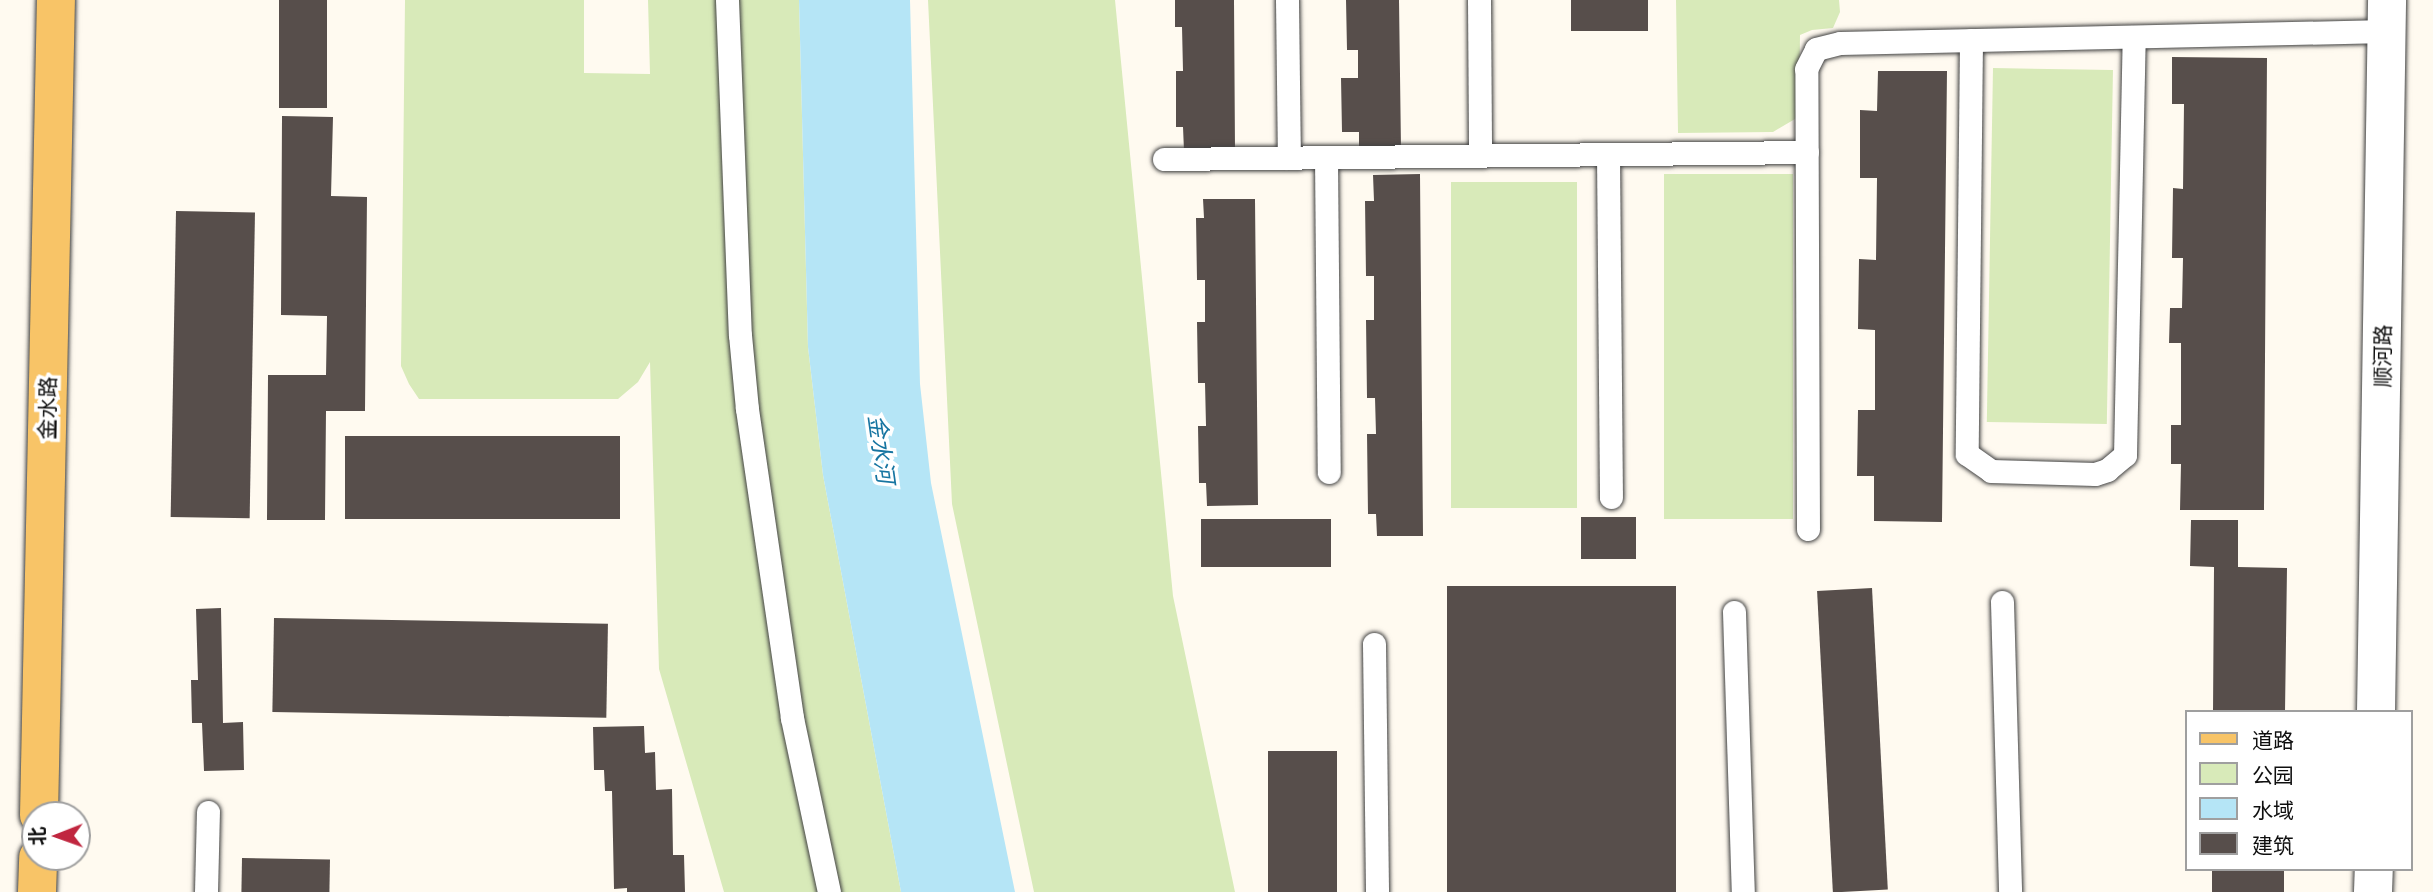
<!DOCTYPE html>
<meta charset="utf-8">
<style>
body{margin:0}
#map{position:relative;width:2433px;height:892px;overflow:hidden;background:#fffaf0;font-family:"PT Serif","Noto Sans SC",serif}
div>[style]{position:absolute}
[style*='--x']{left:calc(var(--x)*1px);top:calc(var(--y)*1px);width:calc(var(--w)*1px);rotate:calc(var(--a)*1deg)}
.green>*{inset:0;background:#d8eab9;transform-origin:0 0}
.water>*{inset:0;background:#b5e5f6}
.building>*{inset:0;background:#574e4b;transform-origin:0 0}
.roads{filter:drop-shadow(0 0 2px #424242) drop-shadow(0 0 2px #424242)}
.service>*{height:23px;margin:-11.5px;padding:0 11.5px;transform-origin:11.5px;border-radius:11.5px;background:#fff}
.tertiary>*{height:38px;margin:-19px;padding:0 19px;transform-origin:19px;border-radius:19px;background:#fff}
.primary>*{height:38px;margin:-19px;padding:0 19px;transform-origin:19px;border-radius:19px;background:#f8c467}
span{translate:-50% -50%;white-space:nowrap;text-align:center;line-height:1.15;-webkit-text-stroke:7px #fff;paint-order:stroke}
.street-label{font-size:21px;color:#0f0f0f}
.water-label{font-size:23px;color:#1775a1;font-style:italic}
.legend{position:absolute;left:2185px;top:710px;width:228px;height:161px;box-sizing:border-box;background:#fff;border:2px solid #9f9f9f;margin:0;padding:9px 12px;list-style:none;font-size:21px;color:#0f0f0f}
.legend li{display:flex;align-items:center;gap:14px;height:35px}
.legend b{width:35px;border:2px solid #9f9f9f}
.north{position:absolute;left:21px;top:801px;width:70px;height:70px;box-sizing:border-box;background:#fff;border:2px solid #9f9f9f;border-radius:50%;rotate:269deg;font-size:19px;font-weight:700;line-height:28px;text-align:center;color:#0f0f0f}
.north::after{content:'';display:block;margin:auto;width:24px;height:32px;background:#c0263f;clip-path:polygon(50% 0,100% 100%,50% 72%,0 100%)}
</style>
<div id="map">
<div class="green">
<div style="clip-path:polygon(405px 0,584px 0,584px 73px,650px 74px,648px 0,799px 0,808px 347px,823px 475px,901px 892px,724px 892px,659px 669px,650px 362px,638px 382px,618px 399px,419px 399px,409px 384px,401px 366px)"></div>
<div style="clip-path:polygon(928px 0,1115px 0,1173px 596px,1235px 892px,1034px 892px,952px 504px)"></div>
<div style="clip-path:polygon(1676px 0,1839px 0,1840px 12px,1833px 28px,1812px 30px,1800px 35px,1799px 111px,1795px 119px,1773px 132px,1678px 133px)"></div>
<div style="left:1993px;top:68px;width:120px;height:354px;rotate:1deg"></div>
<div style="left:1793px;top:174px;width:345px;height:129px;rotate:90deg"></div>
<div style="left:1577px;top:182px;width:326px;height:126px;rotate:90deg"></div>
</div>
<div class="water">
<div style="clip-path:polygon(799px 0,910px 0,920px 384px,931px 483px,1015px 892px,901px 892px,823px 475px,808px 347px)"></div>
</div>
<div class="building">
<div style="left:279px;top:0;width:48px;height:108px"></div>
<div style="clip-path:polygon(1175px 0,1234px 0,1235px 150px,1184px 151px,1183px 127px,1176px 127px,1176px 71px,1183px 71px,1182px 27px,1175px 27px)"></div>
<div style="clip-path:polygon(1346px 0,1399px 0,1401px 149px,1359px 149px,1359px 132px,1342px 132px,1341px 78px,1358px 78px,1358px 50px,1347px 50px)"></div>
<div style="left:1571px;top:0;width:77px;height:31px"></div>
<div style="clip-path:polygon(2172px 57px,2267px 58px,2264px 510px,2180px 510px,2181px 464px,2171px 464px,2171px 425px,2181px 425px,2181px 343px,2169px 343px,2170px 308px,2182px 308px,2183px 258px,2172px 258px,2173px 188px,2183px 189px,2184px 104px,2172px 104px)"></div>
<div style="clip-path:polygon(1878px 71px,1947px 71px,1942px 522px,1874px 521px,1874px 476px,1857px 476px,1858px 410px,1875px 410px,1875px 330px,1858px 329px,1859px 259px,1876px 260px,1877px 178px,1860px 178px,1860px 110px,1877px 111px)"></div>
<div style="clip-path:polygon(282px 116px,333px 117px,331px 196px,367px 197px,365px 411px,326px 411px,325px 520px,267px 520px,268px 375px,326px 375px,327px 316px,281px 315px)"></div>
<div style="clip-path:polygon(1420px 174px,1423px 536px,1377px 536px,1376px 514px,1368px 514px,1367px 434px,1376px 434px,1375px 398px,1367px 398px,1366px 320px,1374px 320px,1374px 276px,1366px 276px,1365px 201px,1374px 201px,1373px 175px)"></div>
<div style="clip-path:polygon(1203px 199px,1255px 199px,1258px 505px,1207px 506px,1206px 483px,1199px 483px,1198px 426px,1206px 426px,1205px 383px,1198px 383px,1197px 322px,1205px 322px,1205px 280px,1197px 280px,1196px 218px,1204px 218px)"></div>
<div style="left:176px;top:211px;width:79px;height:306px;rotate:1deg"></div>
<div style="left:345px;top:436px;width:275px;height:83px"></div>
<div style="left:1581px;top:517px;width:55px;height:42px"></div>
<div style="left:1331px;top:519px;width:48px;height:130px;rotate:90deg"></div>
<div style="clip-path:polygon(2191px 520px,2238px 520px,2238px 567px,2287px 568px,2285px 712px,2213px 712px,2214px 567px,2190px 566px)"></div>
<div style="left:1676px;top:586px;width:306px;height:229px;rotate:90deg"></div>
<div style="left:1872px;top:588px;width:302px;height:55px;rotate:87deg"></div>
<div style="clip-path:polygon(221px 608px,223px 723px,243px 722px,244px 770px,204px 771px,202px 723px,192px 723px,191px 680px,198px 680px,196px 609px)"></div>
<div style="left:274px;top:618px;width:334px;height:94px;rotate:1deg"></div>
<div style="clip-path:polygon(644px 726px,645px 753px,655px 752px,656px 790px,672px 789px,673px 855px,684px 855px,685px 892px,627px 892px,627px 888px,614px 889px,612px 791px,605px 791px,604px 770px,594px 770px,593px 727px)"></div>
<div style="left:1268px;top:751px;width:69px;height:141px"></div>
<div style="left:242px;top:858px;width:88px;height:34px;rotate:1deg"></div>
<div style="left:2212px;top:869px;width:72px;height:23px"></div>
</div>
<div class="roads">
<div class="service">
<div style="--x:727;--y:0;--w:335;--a:87.8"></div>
<div style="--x:740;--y:335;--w:74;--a:84.6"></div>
<div style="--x:747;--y:409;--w:312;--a:81.7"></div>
<div style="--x:792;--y:718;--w:178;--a:78"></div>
<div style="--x:1287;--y:0;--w:158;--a:89.3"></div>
<div style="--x:1479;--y:0;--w:156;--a:89.6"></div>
<div style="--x:1971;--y:40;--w:414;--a:90.6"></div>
<div style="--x:1967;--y:454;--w:29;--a:35"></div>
<div style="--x:1991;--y:471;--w:104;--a:1.7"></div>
<div style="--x:2095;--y:474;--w:13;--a:-18"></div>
<div style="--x:2107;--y:470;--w:23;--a:-40"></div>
<div style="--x:2125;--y:455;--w:418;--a:-88.8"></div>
<div style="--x:1608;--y:155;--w:342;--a:89.5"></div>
<div style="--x:1326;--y:157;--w:315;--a:89.5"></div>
<div style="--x:1164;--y:159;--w:643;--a:-0.62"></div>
<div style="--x:1808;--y:529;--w:460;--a:-90.2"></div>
<div style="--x:1806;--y:69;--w:22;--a:-63"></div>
<div style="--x:1816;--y:49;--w:25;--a:-14"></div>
<div style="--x:1840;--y:43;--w:547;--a:-1.26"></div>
<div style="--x:2002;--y:602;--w:290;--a:88.4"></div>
<div style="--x:1734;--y:612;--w:280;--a:88.2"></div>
<div style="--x:1374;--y:644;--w:248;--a:89.3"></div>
<div style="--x:206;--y:892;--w:80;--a:-88.6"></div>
</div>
<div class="tertiary">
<div style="--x:2376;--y:712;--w:712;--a:-89.11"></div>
<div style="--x:2373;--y:892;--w:23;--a:-88"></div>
</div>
<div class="primary">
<div style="--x:39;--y:815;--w:815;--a:-88.81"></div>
<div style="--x:37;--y:892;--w:35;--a:-88"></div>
</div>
</div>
<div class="street-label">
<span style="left:2382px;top:356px;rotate:-89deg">顺河路</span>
<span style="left:47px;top:408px;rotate:-89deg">金水路</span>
</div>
<div class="water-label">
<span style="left:881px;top:449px;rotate:82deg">金水河</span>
</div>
<ul class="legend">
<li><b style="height:9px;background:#f8c467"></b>道路</li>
<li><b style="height:19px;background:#d8eab9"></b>公园</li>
<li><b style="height:19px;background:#b5e5f6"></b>水域</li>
<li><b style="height:19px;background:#574e4b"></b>建筑</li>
</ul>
<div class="north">北</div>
</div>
